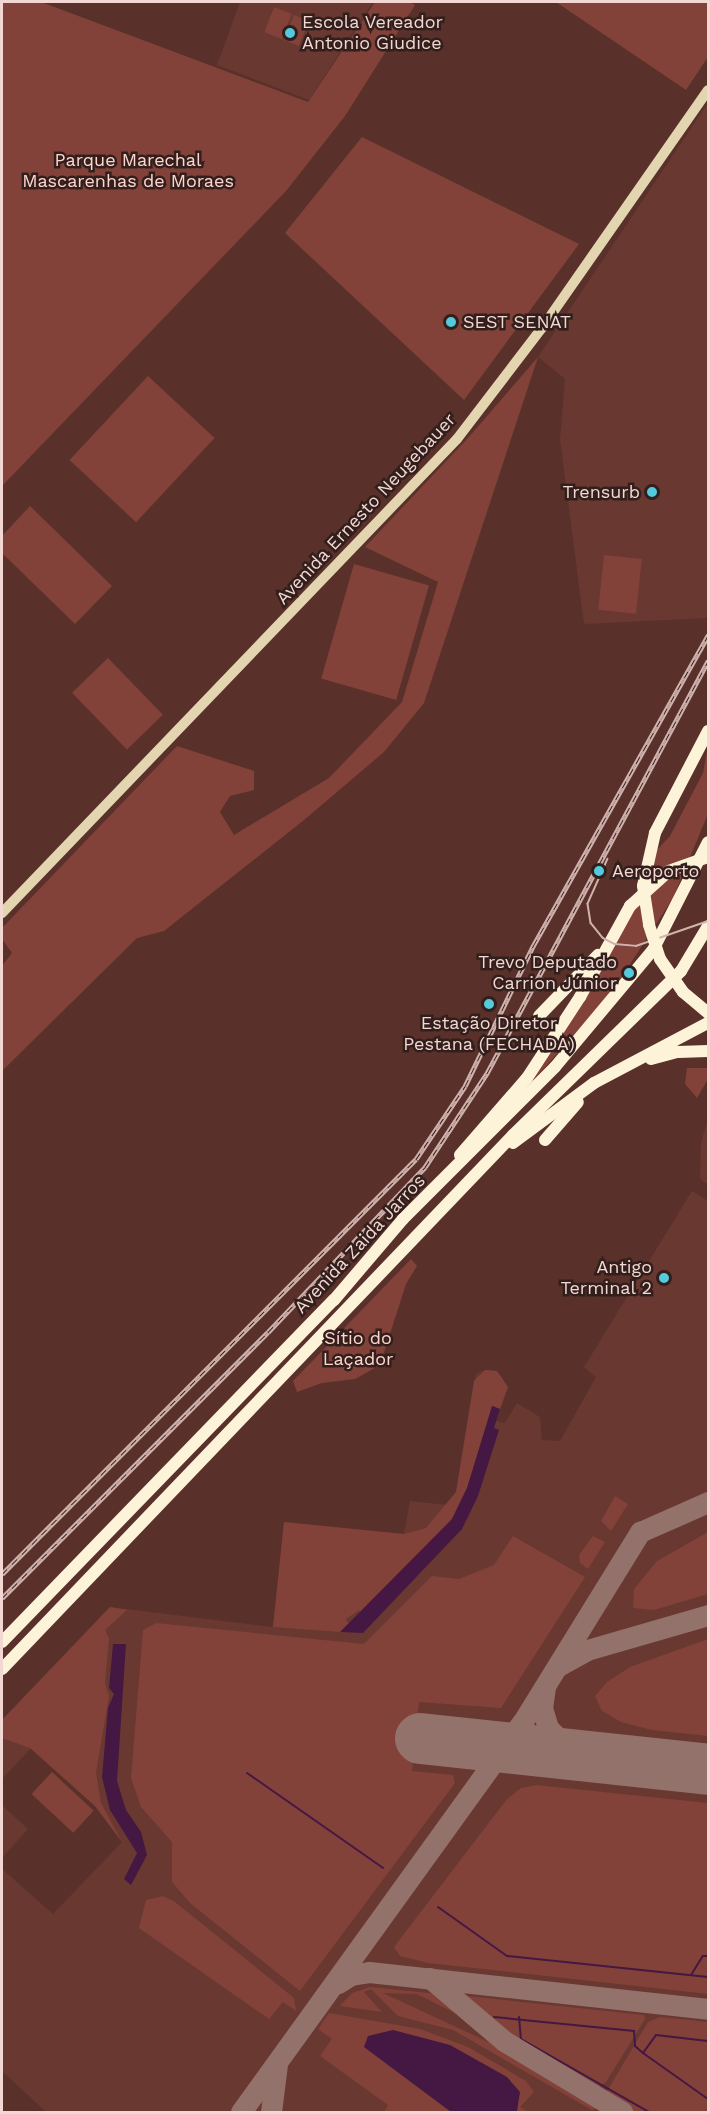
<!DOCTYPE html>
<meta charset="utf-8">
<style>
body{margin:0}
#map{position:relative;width:710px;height:2114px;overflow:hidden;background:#59312a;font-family:"Work Sans",sans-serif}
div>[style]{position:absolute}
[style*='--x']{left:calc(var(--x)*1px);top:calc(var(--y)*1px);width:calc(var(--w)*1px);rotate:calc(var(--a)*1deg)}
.built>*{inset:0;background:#693831}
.green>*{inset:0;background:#824239;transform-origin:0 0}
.water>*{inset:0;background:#441842}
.stream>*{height:2px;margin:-1px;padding:0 1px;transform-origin:1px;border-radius:1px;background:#441842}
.taxiway>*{height:21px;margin:-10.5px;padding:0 10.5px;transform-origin:10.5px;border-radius:10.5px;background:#94726c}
.runway>*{height:51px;margin:-25.5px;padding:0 25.5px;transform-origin:25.5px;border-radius:25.5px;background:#94726c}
.major>*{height:10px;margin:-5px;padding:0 5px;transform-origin:5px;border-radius:5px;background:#e3d5b0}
.highway>*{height:12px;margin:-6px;padding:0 6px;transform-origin:6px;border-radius:6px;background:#fdf3d9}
.tram>*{height:1.5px;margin:-0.75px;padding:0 0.75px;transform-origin:0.75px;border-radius:0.75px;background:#d0b3ae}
.rail>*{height:4.5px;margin-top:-2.25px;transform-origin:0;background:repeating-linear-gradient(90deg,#321f1c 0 7px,#d0b3ae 0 14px);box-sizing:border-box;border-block:2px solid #d0b3ae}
.highway-bridge>*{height:12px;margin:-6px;padding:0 6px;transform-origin:6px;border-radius:6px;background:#fdf3d9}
.dots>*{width:16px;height:16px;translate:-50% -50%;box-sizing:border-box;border:3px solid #321f1c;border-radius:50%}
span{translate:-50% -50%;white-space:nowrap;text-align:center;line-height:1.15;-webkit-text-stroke:5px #321f1c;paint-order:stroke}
.poi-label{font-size:18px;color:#f2d7d3}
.left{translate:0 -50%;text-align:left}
.right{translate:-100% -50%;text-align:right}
.park-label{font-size:18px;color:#ffd5ce}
.street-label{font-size:18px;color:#f2d7d3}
.frame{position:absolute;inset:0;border:3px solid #f2d7d3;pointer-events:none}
</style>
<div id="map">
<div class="built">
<div style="clip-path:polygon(240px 2px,373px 2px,309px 100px,217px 65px)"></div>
<div style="clip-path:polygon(708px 103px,708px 618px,584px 624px,560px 439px,565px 379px,538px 357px)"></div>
<div style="clip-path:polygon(708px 1119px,708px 1185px,700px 1179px,701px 1142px)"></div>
<div style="clip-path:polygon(692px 1191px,708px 1201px,708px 2112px,46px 2112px,2px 2071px,2px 1869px,53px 1914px,122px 1842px,95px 1806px,31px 1748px,2px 1779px,2px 1720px,110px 1607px,273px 1627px,284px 1522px,404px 1534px,410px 1501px,447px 1505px,456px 1492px,476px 1374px,485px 1370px,497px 1371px,508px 1387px,496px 1421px,505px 1423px,517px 1403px,540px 1417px,542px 1440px,560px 1441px,596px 1377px,584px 1367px)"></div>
<div style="clip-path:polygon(2px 1805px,28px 1829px,2px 1858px)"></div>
</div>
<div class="green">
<div style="clip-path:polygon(2px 2px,41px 2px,308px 102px,375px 2px,409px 2px,415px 5px,345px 116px,286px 191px,2px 486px)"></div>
<div style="clip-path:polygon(556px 2px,708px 2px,708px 57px,686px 90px)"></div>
<div style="left:274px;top:7px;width:19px;height:27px;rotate:21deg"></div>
<div style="left:294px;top:15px;width:16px;height:27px;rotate:22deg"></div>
<div style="clip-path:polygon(362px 137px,579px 244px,464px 400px,285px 233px)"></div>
<div style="clip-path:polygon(538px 357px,424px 703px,384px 752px,304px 820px,164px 931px,137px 938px,2px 1071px,2px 966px,12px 953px,2px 939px,2px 928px,177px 746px,254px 771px,254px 790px,230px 796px,220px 812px,234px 835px,329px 778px,402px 702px,438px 582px,365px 547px,468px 438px)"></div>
<div style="left:148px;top:376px;width:91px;height:115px;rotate:43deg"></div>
<div style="clip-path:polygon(30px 506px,112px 586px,75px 624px,2px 553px,2px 536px)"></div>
<div style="left:604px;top:555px;width:38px;height:55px;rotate:6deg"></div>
<div style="left:354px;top:564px;width:78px;height:119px;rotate:16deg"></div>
<div style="left:108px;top:658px;width:79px;height:50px;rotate:46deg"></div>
<div style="clip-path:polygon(708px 746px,708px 814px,673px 898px,610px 995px,521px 1094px,632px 912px,653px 854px,670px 836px,703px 773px)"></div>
<div style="clip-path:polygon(687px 1068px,708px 1068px,708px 1079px,697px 1098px,685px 1084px)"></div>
<div style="clip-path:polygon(411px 1259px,417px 1266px,406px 1284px,380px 1365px,355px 1379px,322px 1383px,297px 1392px,293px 1381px)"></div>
<div style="clip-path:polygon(485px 1370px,497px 1371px,508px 1387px,500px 1409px,493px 1406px,467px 1488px,452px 1519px,436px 1539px,362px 1613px,359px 1610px,346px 1619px,349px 1625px,340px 1632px,273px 1627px,284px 1522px,404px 1534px,426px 1528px,456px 1492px,474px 1381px)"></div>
<div style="clip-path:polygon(615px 1496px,628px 1504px,611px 1531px,601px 1521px)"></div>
<div style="clip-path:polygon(708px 1532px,708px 1594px,654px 1610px,633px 1608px,634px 1589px,657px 1561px)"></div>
<div style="clip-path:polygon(513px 1536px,585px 1577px,501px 1708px,419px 1702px,412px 1771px,453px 1775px,455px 1783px,300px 1991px,190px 1903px,172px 1882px,172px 1842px,141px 1807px,131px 1778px,143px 1630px,156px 1623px,364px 1644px,432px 1576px,459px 1579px,494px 1565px)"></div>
<div style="clip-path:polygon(593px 1536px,605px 1542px,588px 1569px,580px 1563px,579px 1555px)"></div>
<div style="clip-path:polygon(110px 1607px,127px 1610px,105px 1630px,109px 1638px,105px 1683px,109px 1696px,96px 1773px,101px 1803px,122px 1842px,95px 1806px,30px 1748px,2px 1738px,2px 1720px)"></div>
<div style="clip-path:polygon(708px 1639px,708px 1736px,652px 1730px,621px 1722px,602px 1711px,595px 1696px,607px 1682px,630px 1667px)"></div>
<div style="left:52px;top:1772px;width:57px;height:30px;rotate:43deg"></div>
<div style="clip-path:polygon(536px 1785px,708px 1803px,708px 1994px,428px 1963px,400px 1956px,394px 1947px,507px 1799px,521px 1788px)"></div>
<div style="clip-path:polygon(163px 1896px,175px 1902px,294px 1998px,296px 2011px,283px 2002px,269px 2019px,139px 1928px,146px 1900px)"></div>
<div style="clip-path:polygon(370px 1987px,438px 1994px,469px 2020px,417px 1994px,383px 1993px,525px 2059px,602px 2106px,592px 2110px,453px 2030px,398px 2016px,371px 1989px,364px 1992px,382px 2012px,340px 2006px,352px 1993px)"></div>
<div style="clip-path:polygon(458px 1995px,644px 2015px,645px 2019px,606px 2082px,597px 2088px,516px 2044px)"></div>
<div style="clip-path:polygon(329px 2013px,420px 2029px,468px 2047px,526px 2081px,534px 2092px,520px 2107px,528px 2112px,384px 2112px,388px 2105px,320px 2056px,332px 2039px,318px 2029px)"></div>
<div style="clip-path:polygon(660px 2017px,708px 2022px,708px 2112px,632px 2112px,606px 2093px,648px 2022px)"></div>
</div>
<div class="water">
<div style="clip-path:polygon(492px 1406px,500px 1409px,494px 1428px,499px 1430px,478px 1496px,462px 1529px,363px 1633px,340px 1632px,452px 1519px,467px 1488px)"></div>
<div style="clip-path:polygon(113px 1644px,126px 1644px,117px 1781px,126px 1810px,141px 1832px,147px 1855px,131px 1885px,124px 1879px,137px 1853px,110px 1810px,102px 1777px,108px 1708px,114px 1694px,109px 1688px)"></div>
<div style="clip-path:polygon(393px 2030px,450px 2045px,507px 2077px,520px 2092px,517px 2111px,451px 2112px,364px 2047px,368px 2036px)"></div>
</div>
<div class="stream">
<div style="--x:247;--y:1773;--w:166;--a:34.9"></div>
<div style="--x:438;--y:1907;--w:85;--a:35.4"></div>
<div style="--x:507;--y:1956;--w:202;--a:6"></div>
<div style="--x:691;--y:1975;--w:22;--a:-58"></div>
<div style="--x:703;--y:1956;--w:5;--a:0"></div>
<div style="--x:494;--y:2017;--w:141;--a:5.7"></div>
<div style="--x:634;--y:2031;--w:15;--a:86"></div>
<div style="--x:635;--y:2046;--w:11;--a:41"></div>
<div style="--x:643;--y:2053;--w:22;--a:-54"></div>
<div style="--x:656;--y:2035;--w:52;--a:6.6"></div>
<div style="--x:519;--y:2017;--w:22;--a:85"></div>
<div style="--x:521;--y:2039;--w:147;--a:29.7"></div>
<div style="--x:643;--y:2053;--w:80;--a:35.3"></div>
</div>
<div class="taxiway">
<div style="--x:560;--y:1665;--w:31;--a:-29"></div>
<div style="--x:587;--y:1650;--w:126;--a:-16.1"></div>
<div style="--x:545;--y:1687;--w:21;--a:98"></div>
<div style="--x:542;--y:1708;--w:21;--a:73"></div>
<div style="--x:548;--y:1728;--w:24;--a:45"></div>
<div style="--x:565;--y:1745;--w:25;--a:26"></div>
<div style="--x:430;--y:1978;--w:97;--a:40.4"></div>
<div style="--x:504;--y:2041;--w:138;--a:31"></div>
<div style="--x:338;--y:1983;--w:15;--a:-32"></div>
<div style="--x:351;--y:1975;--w:18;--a:-9"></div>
<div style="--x:369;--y:1972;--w:341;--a:6.2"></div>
<div style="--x:241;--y:2112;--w:480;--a:-54.2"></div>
<div style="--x:522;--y:1723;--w:225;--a:-58.3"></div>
<div style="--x:640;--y:1532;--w:74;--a:-23.8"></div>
<div style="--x:271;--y:2112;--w:48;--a:-82.9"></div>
</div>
<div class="runway">
<div style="--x:420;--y:1738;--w:290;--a:6.1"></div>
</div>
<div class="major">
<div style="--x:2;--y:913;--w:657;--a:-46.17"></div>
<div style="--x:457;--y:439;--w:140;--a:-52.6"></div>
<div style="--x:542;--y:328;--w:290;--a:-55.1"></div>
</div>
<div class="highway">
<div style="--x:539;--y:1016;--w:85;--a:-46"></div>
<div style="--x:651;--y:1059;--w:28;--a:-15"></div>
<div style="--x:678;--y:1052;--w:30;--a:-2"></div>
<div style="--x:545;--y:1140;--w:50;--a:-49"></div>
<div style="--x:513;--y:1143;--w:101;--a:-36.5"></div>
<div style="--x:594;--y:1083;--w:129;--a:-27.8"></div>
<div style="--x:460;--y:1155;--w:102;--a:-49"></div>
<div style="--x:527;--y:1078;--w:97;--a:-56.8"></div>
<div style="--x:580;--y:997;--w:104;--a:-61.2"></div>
<div style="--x:2;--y:1642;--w:477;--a:-45.9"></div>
<div style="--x:334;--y:1300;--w:106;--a:-49.6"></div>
<div style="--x:403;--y:1219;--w:215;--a:-45"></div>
<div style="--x:555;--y:1067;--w:153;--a:-50.1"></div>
<div style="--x:653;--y:950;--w:121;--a:-63"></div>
<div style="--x:2;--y:1669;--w:739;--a:-46.26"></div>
<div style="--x:513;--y:1135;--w:235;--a:-44.3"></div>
<div style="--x:681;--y:971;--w:52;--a:-59"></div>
</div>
<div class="tram">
<div style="--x:608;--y:859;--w:49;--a:114"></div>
<div style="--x:588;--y:904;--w:19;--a:81"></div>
<div style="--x:591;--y:923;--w:19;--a:51"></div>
<div style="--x:603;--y:938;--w:13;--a:27"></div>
<div style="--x:615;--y:944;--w:21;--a:5"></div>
<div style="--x:636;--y:946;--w:76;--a:-19.1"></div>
</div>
<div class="rail">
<div style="--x:2;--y:1574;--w:586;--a:-45.07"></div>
<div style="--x:416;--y:1159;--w:88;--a:-56.1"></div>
<div style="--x:465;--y:1086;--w:156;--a:-64.1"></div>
<div style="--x:533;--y:946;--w:357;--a:-60.6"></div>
<div style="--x:2;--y:1598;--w:376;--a:-45"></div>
<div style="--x:268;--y:1332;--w:228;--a:-46.4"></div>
<div style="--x:425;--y:1167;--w:113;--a:-56.6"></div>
<div style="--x:487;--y:1073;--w:468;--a:-61.8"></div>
</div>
<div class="highway-bridge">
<div style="--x:708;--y:731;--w:115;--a:117.5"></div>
<div style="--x:655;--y:833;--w:54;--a:102.8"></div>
<div style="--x:643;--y:886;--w:39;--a:81"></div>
<div style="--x:649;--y:925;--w:36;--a:72"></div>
<div style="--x:660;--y:959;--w:40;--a:55.1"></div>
<div style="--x:683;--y:992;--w:33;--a:40"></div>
<div style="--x:630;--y:906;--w:52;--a:-41.9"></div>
<div style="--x:669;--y:871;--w:41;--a:-19.7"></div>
</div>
<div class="dots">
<div style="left:290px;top:33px;background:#54cadd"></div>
<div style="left:451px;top:322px;background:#54cadd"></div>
<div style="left:652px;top:492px;background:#54cadd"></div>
<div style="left:599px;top:871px;background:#54cadd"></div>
<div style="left:629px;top:973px;background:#54cadd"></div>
<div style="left:489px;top:1004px;background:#54cadd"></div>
<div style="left:664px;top:1278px;background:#54cadd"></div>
</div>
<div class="poi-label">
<span class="left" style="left:302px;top:33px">Escola Vereador<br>Antonio Giudice</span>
<span class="left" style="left:463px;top:322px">SEST SENAT</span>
<span class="right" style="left:640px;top:492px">Trensurb</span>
<span class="left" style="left:612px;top:871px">Aeroporto</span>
<span class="right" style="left:617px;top:973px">Trevo Deputado<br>Carrion Júnior</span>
<span style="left:489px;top:1034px">Estação Diretor<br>Pestana (FECHADA)</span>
<span class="right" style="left:652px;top:1278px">Antigo<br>Terminal 2</span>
</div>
<div class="park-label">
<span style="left:128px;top:171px">Parque Marechal<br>Mascarenhas de Moraes</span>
<span style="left:358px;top:1349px">Sítio do<br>Laçador</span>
</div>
<div class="street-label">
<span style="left:366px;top:509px;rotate:-47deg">Avenida Ernesto Neugebauer</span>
<span style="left:360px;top:1244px;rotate:-47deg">Avenida Zaida Jarros</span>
</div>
<div class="frame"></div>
</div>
